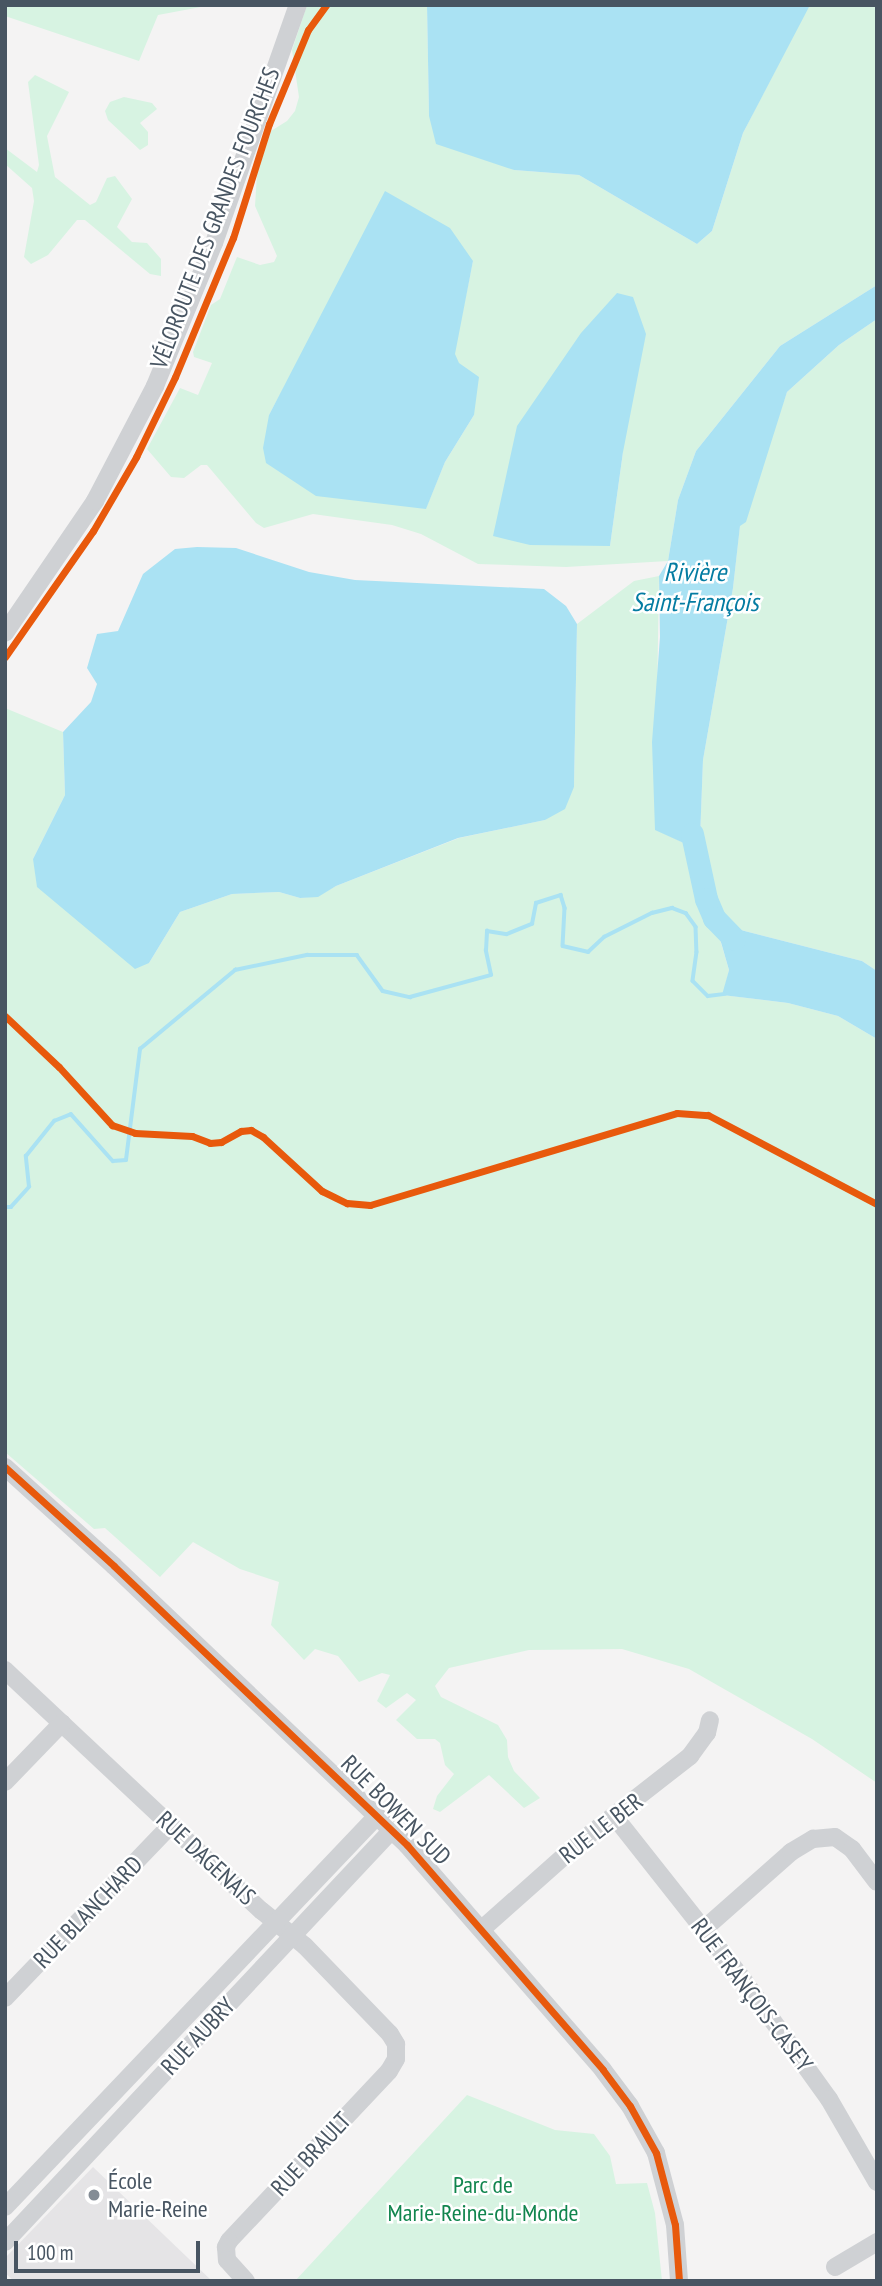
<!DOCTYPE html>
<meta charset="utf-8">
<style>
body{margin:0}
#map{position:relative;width:882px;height:2286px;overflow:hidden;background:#f4f3f3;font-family:"PT Sans Narrow",sans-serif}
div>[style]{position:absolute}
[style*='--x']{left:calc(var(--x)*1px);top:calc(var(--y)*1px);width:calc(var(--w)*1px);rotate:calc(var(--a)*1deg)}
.education>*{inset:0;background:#e5e4e6}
.green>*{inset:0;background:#d7f3e2}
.water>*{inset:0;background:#aae2f3}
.stream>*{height:3.5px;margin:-1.75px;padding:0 1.75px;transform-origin:1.75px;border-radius:1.75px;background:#aae2f3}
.river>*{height:23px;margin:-11.5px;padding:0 11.5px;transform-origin:11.5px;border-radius:11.5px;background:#aae2f3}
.minor>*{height:18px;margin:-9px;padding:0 9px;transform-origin:9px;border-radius:9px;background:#cfd1d4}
.cycleway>*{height:7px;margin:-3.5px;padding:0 3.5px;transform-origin:3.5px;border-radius:3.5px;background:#e8590c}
.dots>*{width:19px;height:19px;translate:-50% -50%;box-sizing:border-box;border:4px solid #fff;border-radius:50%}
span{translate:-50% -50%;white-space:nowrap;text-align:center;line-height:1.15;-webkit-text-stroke:5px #fff;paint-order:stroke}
.street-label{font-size:24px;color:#485562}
.poi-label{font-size:24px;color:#485562}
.left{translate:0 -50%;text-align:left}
.park-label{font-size:24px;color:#11854e}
.water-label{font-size:26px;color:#047ca2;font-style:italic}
.frame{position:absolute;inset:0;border:7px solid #485562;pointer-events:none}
.scale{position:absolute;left:14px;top:2241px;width:186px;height:32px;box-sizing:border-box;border:4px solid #485562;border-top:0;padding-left:9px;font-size:21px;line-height:24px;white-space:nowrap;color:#485562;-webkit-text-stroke:5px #fff;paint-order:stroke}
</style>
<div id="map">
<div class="education">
<div style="clip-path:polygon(93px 2167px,212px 2281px,14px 2281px,5px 2273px,5px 2258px)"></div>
</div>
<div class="green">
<div style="clip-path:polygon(5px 5px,206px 5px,206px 6px,158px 15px,139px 61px,5px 16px)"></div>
<div style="clip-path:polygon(evenodd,307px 5px,427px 5px,429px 116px,514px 170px,579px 175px,697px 244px,712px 231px,743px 133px,807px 9px,810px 5px,877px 5px,877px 285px,780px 346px,696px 451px,678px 500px,668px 561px,566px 567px,478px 564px,421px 534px,392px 525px,313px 514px,264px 528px,256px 523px,207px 465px,201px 465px,184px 478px,171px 477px,147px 449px,180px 388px,198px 395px,212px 363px,194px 357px,193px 352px,211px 305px,220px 299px,237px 257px,260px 265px,274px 262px,277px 256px,255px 206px,257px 174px,271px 131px,287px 121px,295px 111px,299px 97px,292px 50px,307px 5px,473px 261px,454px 354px,474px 415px,445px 462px,426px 508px,269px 415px,326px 309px,473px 261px,307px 5px,517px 426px,623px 452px,610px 546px,517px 426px)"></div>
<div style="clip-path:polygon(35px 75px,69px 92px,47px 136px,55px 177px,90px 205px,96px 202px,107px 178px,115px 176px,132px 199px,117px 227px,132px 242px,147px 243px,161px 259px,161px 276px,150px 274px,85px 220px,77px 220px,48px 255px,31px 264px,24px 257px,34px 201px,32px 188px,5px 164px,5px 148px,37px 172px,39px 165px,28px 82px)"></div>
<div style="clip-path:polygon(124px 97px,152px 103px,157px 109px,140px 123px,148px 132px,148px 145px,140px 150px,108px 120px,105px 111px,110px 102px)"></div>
<div style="clip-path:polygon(877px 319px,877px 971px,862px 961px,729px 927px,714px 919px,729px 970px,723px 995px,788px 1003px,838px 1016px,877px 1039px,877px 1783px,812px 1739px,689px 1669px,622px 1649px,529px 1650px,449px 1668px,435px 1686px,441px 1697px,498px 1725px,507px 1740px,508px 1757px,514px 1771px,540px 1798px,524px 1808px,489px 1775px,440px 1812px,433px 1809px,437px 1796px,454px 1774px,445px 1765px,440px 1743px,435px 1739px,417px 1739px,396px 1720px,416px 1700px,407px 1693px,386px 1708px,377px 1701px,390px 1675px,382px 1673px,359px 1682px,338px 1656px,315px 1649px,304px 1660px,271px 1625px,279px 1582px,240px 1569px,193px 1542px,160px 1577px,105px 1528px,94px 1529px,5px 1452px,5px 708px,63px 732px,65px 795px,33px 859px,149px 963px,180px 912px,232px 894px,279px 892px,300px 898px,318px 896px,336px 886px,459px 838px,545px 820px,574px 787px,577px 624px,634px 581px,659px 576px,655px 829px,688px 845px,699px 863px,703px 760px,733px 588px,740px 525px,787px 392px,839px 345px)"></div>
<div style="clip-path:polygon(467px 2095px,555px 2130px,594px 2134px,610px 2156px,616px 2184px,647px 2183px,655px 2213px,662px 2281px,295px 2281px)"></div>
</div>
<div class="water">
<div style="clip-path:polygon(427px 5px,810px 5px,743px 133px,712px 231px,697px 244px,579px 175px,514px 170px,436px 144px,429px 116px)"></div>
<div style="clip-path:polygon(385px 191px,450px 228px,473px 261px,455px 354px,459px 363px,479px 377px,474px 415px,445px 462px,426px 509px,316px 496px,266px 463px,263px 448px,269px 415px)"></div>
<div style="clip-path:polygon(877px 285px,877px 319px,839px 345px,787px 392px,746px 522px,740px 526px,733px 588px,703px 760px,699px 865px,688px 845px,655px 830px,652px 742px,660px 637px,659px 576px,668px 561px,678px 500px,696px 451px,780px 346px)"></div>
<div style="clip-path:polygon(617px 293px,633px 297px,646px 334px,623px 452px,610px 546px,530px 545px,493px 536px,517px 426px,581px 333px)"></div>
<div style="clip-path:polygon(197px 547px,236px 548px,309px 572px,355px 580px,544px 589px,566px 606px,577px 624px,574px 787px,565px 809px,545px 820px,458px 838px,336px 886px,318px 897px,300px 898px,279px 892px,232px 894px,180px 912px,149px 963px,135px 969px,37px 887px,33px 859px,65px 795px,63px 732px,91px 702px,97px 684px,87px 668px,97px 634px,118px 631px,143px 574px,175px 549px)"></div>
<div style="clip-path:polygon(714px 918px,729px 927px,862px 961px,877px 971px,877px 1039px,838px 1016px,788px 1003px,722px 995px,729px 970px)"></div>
</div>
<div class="stream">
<div style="--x:5;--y:1207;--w:6;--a:0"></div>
<div style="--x:11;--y:1207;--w:27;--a:-48"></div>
<div style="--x:29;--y:1187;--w:31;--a:-96"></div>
<div style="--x:26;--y:1156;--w:45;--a:-51.3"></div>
<div style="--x:54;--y:1121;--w:18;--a:-22"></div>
<div style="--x:71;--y:1114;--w:63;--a:48.2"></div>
<div style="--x:113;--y:1161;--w:13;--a:-4"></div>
<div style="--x:126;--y:1160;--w:112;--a:-82.8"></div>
<div style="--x:140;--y:1049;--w:124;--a:-39.7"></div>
<div style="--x:235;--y:970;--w:74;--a:-11.8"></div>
<div style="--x:307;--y:955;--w:50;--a:0"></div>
<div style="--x:357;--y:955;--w:44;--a:54.2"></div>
<div style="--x:383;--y:991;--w:28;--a:13"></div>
<div style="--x:410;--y:997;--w:84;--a:-15.2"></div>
<div style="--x:491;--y:975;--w:25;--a:-102"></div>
<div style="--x:486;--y:951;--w:20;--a:-87"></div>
<div style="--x:487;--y:931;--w:20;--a:9"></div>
<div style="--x:507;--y:934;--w:27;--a:-22"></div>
<div style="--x:532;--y:924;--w:21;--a:-79"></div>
<div style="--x:536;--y:903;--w:26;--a:-18"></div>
<div style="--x:561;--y:895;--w:14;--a:73"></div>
<div style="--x:565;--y:908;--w:38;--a:93"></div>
<div style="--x:563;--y:946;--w:26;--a:13"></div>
<div style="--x:588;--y:952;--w:22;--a:-43"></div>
<div style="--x:604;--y:937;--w:54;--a:-26.6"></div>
<div style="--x:652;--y:913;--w:21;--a:-14"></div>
<div style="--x:672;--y:908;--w:15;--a:20"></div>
<div style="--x:686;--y:913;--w:17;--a:54"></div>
<div style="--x:696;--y:927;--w:25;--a:88"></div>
<div style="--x:697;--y:952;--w:29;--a:98"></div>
<div style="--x:693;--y:981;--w:21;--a:45"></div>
<div style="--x:708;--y:996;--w:17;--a:-7"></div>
</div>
<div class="river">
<div style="--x:692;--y:834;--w:66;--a:77.8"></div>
<div style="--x:706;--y:899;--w:21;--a:67"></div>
<div style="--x:714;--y:918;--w:29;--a:46"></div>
</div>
<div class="minor">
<div style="--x:5;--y:633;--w:160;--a:-55.7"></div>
<div style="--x:95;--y:501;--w:130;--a:-62.4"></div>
<div style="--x:155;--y:386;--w:155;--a:-67.6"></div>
<div style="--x:214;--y:243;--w:252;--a:-70.6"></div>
<div style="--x:5;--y:1467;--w:147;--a:42.2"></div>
<div style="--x:114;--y:1566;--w:405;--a:43.6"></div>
<div style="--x:407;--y:1845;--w:298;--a:48.9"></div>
<div style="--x:603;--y:2070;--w:45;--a:53.1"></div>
<div style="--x:630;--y:2106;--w:54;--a:61"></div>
<div style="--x:656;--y:2153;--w:74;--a:75.2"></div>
<div style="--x:675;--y:2225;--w:56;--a:85.9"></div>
<div style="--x:5;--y:1670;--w:352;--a:43.2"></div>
<div style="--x:262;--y:1911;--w:55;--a:39.1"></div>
<div style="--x:305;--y:1946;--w:122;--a:46"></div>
<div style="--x:390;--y:2034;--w:12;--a:59"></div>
<div style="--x:396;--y:2044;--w:15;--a:90"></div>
<div style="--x:396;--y:2059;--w:14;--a:120"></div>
<div style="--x:389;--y:2071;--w:233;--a:133.3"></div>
<div style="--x:229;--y:2241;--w:7;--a:117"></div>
<div style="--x:226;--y:2247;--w:13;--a:86"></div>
<div style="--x:227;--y:2260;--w:28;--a:48"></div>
<div style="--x:5;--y:1782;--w:82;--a:-46"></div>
<div style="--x:614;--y:1816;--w:206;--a:51.7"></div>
<div style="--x:742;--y:1978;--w:149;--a:54.3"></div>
<div style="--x:829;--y:2099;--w:96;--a:60"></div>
<div style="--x:482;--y:1929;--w:131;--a:-41.6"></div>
<div style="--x:580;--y:1842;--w:140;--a:-38"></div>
<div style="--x:690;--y:1756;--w:29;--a:-54"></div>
<div style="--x:707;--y:1733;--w:13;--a:-77"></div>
<div style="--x:704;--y:1929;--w:116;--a:-41.5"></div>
<div style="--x:791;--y:1852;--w:26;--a:-31"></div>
<div style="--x:813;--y:1839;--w:22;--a:-5"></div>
<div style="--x:835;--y:1837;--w:21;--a:35"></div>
<div style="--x:852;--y:1849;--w:41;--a:52.9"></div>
<div style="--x:5;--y:1998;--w:240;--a:-46.2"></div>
<div style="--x:5;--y:2207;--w:540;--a:-46.43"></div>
<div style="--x:5;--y:2242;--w:565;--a:-46.79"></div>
<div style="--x:835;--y:2267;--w:49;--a:-30.8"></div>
</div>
<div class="cycleway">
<div style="--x:5;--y:657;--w:154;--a:-55.1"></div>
<div style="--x:93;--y:531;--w:86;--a:-59.8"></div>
<div style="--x:136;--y:457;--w:89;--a:-64"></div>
<div style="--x:175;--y:377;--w:151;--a:-67.4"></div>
<div style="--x:233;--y:238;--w:120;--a:-72.5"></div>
<div style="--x:269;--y:124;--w:102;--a:-67.5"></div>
<div style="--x:308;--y:30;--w:31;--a:-54"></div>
<div style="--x:5;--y:1016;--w:74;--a:43.4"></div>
<div style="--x:59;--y:1067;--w:79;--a:47.6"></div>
<div style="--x:112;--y:1125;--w:24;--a:19"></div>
<div style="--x:135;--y:1133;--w:57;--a:3"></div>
<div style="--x:192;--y:1136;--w:19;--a:21"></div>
<div style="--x:210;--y:1143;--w:11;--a:-5"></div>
<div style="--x:221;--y:1142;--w:23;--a:-29"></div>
<div style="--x:241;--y:1131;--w:10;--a:-6"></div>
<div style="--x:251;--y:1130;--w:14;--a:30"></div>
<div style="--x:263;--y:1137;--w:80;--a:42.5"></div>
<div style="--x:322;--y:1191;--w:28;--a:26"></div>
<div style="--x:347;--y:1203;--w:23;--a:5"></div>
<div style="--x:370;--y:1205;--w:320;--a:-16.7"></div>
<div style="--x:677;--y:1113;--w:31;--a:4"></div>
<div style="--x:708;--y:1115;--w:191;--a:27.8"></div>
<div style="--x:5;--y:1467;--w:147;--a:42.2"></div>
<div style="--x:114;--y:1566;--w:405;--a:43.6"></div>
<div style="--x:407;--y:1845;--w:298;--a:48.9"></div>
<div style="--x:603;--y:2070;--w:45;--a:53.1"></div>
<div style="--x:630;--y:2106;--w:54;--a:61"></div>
<div style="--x:656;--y:2153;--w:74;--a:75.2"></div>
<div style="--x:675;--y:2225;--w:56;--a:85.9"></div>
</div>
<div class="dots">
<div style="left:94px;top:2195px;background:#848c95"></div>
</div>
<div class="street-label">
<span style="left:215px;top:218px;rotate:-69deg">VÉLOROUTE DES GRANDES FOURCHES</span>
<span style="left:396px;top:1810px;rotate:45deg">RUE BOWEN SUD</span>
<span style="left:601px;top:1828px;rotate:-38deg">RUE LE BER</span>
<span style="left:206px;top:1858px;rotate:43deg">RUE DAGENAIS</span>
<span style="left:88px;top:1912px;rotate:-46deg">RUE BLANCHARD</span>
<span style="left:752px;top:1995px;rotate:53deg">RUE FRANÇOIS-CASEY</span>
<span style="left:198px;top:2036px;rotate:-47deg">RUE AUBRY</span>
<span style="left:311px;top:2154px;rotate:-47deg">RUE BRAULT</span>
</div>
<div class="poi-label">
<span class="left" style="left:108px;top:2195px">École<br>Marie-Reine</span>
</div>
<div class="park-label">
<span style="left:483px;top:2199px">Parc de<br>Marie-Reine-du-Monde</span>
</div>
<div class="water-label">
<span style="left:695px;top:587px">Rivière<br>Saint-François</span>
</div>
<div class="frame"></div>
<div class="scale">100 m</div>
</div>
